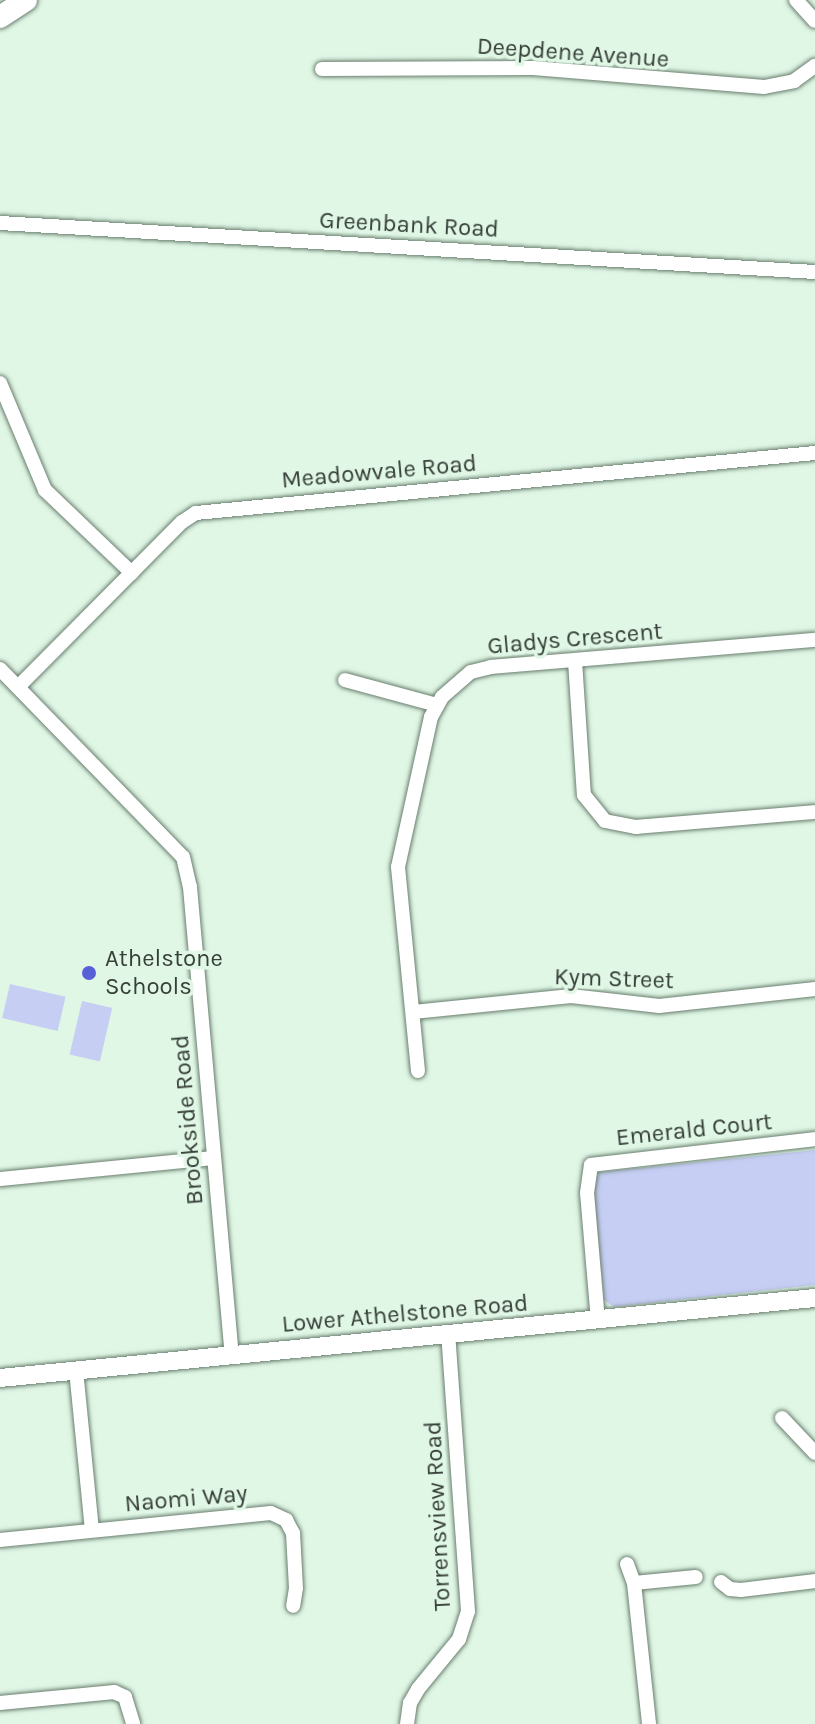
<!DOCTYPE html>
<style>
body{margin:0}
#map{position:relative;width:815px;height:1724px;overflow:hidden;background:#e0f7e6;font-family:Karla,sans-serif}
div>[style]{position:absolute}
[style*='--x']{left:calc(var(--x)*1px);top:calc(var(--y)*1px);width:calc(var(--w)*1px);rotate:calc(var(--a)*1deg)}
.green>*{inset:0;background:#c6cef4;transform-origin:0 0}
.roads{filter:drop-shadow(0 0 2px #697e6e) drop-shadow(0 0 2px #697e6e)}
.minor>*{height:14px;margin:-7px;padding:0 7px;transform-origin:7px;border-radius:7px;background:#fff}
.tertiary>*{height:18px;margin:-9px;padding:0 9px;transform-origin:9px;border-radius:9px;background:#fff}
.primary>*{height:22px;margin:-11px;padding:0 11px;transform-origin:11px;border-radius:11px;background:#fff}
.dots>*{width:22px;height:22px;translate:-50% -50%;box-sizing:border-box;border:4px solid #e0f7e6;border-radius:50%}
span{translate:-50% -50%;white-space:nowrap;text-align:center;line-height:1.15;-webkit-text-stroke:7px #e0f7e6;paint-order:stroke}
.street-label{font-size:24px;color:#363f38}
.poi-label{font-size:24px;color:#363f38}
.left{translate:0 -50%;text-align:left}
</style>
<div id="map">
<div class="green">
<div style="left:10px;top:984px;width:57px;height:35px;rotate:13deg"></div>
<div style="left:82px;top:1001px;width:31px;height:55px;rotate:13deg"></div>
<div style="clip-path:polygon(815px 1150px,815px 1285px,614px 1307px,604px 1300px,593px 1182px,600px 1172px)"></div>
</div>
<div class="roads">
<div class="minor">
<div style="--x:796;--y:0;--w:28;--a:48"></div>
<div style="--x:322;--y:69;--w:211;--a:-0.3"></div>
<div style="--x:533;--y:68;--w:232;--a:4.7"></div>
<div style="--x:764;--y:87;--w:31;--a:-11"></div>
<div style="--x:794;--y:81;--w:26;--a:-36"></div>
<div style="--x:0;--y:223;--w:816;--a:3.44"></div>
<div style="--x:0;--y:383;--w:116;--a:67.2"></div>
<div style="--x:45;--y:490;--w:120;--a:43.7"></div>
<div style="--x:575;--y:661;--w:134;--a:86.2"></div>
<div style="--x:584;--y:795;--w:33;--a:51"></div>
<div style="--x:605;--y:821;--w:32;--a:11"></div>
<div style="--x:636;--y:827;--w:180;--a:-4.8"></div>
<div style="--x:0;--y:669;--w:262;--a:45.8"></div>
<div style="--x:183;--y:857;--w:31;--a:77"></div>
<div style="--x:190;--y:887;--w:469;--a:84.9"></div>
<div style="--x:345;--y:680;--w:95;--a:15.2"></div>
<div style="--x:18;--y:687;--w:233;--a:-45.2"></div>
<div style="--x:182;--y:522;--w:17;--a:-33"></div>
<div style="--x:196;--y:513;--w:622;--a:-5.54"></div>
<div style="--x:413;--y:1012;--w:159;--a:-5.8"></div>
<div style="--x:571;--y:996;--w:89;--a:6.5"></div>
<div style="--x:659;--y:1006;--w:157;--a:-6.2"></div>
<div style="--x:418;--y:1071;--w:205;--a:-95.6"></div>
<div style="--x:398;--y:867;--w:154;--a:-77.6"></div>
<div style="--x:431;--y:717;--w:23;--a:-61"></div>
<div style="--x:442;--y:697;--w:38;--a:-41"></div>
<div style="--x:471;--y:672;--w:21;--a:-14"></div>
<div style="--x:491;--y:667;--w:325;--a:-4.8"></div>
<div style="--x:0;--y:1179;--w:215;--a:-5.6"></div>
<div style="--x:598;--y:1321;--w:128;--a:-94.9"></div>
<div style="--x:587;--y:1193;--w:28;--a:-82"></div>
<div style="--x:591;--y:1165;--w:226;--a:-6.6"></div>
<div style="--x:76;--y:1370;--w:160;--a:84.3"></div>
<div style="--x:782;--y:1418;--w:48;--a:46.7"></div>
<div style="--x:0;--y:1540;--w:272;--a:-5.7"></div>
<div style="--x:271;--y:1513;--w:17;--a:25"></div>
<div style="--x:286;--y:1520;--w:15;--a:62"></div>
<div style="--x:293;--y:1533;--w:55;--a:86.9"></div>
<div style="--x:296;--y:1588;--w:18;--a:99"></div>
<div style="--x:627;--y:1564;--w:20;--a:70"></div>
<div style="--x:634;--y:1583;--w:142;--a:83.9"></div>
<div style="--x:721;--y:1582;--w:11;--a:38"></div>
<div style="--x:730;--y:1589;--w:11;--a:5"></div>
<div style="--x:741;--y:1590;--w:75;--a:-6.9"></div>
<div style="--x:634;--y:1583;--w:62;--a:-5.5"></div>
<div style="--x:0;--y:1703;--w:115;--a:-5.5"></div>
<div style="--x:114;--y:1692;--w:12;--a:24"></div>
<div style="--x:125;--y:1697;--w:28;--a:73"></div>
<div style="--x:407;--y:1724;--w:21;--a:-82"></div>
<div style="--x:410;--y:1703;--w:16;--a:-60"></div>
<div style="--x:418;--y:1689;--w:65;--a:-50.6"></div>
<div style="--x:459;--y:1639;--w:29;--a:-72"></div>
<div style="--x:468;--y:1611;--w:277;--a:-94.1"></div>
</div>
<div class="tertiary">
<div style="--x:0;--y:1378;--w:819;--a:-5.61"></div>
</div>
<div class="primary">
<div style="--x:0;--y:17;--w:31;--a:-33"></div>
</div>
</div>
<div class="dots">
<div style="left:89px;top:973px;background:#5760d7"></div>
</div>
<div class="street-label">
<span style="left:573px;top:53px;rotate:4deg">Deepdene Avenue</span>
<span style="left:409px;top:225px;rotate:3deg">Greenbank Road</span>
<span style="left:379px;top:472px;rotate:-5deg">Meadowvale Road</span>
<span style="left:575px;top:639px;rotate:-5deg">Gladys Crescent</span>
<span style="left:614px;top:979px;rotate:2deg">Kym Street</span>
<span style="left:188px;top:1120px;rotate:-95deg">Brookside Road</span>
<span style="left:694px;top:1130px;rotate:-6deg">Emerald Court</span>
<span style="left:405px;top:1314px;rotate:-5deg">Lower Athelstone Road</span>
<span style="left:186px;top:1499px;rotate:-5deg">Naomi Way</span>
<span style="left:438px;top:1516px;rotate:-93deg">Torrensview Road</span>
</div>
<div class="poi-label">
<span class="left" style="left:105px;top:973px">Athelstone<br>Schools</span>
</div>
</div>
